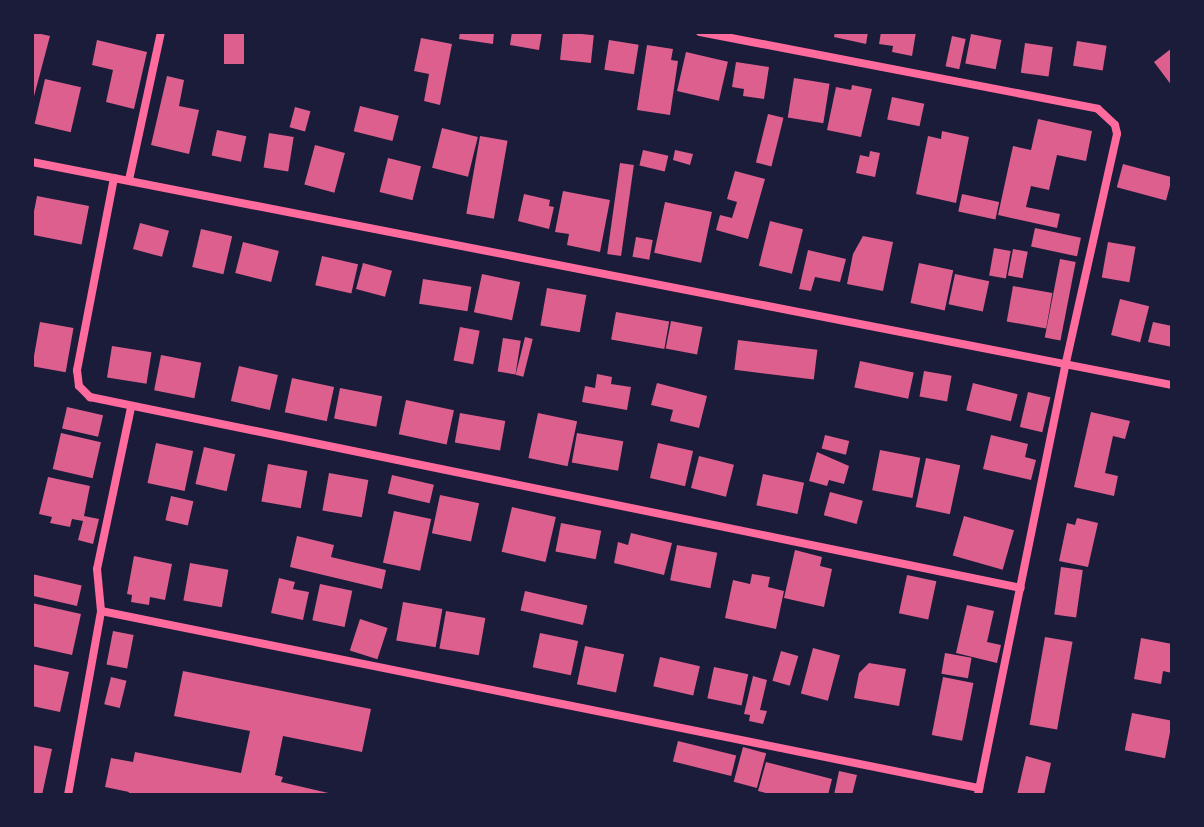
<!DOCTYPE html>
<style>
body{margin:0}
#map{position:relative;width:1204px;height:827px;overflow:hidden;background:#1b1b3a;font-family:Overpass,sans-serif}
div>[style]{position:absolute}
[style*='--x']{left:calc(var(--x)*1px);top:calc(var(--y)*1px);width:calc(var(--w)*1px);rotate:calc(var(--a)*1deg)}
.building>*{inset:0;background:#dd5f8e;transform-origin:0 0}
.minor>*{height:8px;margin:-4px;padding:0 4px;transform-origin:4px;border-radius:4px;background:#ff6b9d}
span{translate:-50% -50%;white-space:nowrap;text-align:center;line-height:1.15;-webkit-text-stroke:8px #1b1b3a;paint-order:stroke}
.frame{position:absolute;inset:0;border:34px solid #1b1b3a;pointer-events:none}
</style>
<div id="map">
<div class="building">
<div style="clip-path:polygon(32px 32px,50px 36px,33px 100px,32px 100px)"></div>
<div style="left:224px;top:32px;width:20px;height:32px"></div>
<div style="clip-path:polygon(460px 32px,494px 32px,493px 44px,459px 39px)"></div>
<div style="clip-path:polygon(512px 32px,542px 32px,539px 50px,510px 45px)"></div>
<div style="left:563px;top:32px;width:31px;height:28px;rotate:6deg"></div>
<div style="clip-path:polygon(835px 32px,868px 32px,866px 44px,834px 37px)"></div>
<div style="clip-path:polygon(881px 32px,916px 32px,912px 56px,892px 52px,893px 46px,879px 44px)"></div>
<div style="left:971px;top:34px;width:31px;height:30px;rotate:11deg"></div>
<div style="left:952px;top:36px;width:14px;height:31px;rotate:12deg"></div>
<div style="clip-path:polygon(421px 38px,452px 44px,440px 105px,424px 101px,429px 74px,414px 71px)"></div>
<div style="clip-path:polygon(97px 40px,147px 52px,134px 109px,106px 102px,113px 70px,92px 65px)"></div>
<div style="left:609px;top:40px;width:30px;height:30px;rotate:9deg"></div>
<div style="left:1077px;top:41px;width:30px;height:25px;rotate:9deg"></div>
<div style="left:1025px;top:43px;width:28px;height:30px;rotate:8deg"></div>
<div style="clip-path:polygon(647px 45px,673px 49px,671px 60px,678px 61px,670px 115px,637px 110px)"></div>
<div style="clip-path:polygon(1172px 48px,1172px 86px,1154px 62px)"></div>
<div style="left:686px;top:52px;width:43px;height:40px;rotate:13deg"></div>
<div style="clip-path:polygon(736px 62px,769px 67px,764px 99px,743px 96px,744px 89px,732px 87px)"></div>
<div style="clip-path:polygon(167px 76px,184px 80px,179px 106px,199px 110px,189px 154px,151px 145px)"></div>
<div style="left:794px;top:78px;width:36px;height:40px;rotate:9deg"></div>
<div style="left:45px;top:79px;width:37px;height:46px;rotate:13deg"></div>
<div style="clip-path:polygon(852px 85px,872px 89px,861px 137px,827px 130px,836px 87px,851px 90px)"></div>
<div style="left:892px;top:97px;width:33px;height:23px;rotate:12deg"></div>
<div style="left:360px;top:106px;width:40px;height:26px;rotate:14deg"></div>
<div style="left:295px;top:107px;width:16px;height:21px;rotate:15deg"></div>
<div style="left:768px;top:114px;width:16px;height:50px;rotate:14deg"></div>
<div style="clip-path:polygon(1038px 119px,1092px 131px,1086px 161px,1057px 155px,1049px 190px,1031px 186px,1026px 207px,1060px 214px,1057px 228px,998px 215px,1013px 146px,1031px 150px)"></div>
<div style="left:442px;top:128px;width:37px;height:41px;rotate:14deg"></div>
<div style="left:217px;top:130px;width:30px;height:26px;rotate:12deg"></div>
<div style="clip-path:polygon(942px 131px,969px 137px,956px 203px,916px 194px,928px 136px,941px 139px)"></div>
<div style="left:269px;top:133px;width:25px;height:35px;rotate:9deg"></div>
<div style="left:480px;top:136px;width:28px;height:79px;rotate:10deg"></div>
<div style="left:315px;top:145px;width:31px;height:41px;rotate:15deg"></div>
<div style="left:643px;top:150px;width:26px;height:16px;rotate:13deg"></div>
<div style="clip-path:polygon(675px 150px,693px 154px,690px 165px,673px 160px)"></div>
<div style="clip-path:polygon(870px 151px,880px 153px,875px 177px,856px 173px,860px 155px,869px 157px)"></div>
<div style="left:388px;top:158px;width:34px;height:35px;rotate:14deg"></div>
<div style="left:620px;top:163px;width:14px;height:92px;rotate:8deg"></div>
<div style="left:1123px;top:164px;width:51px;height:24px;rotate:15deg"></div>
<div style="clip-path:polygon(735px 171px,765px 179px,748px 239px,716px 230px,720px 215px,732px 218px,737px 202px,727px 199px)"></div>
<div style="clip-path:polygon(563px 191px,610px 200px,600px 252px,567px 245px,569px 234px,555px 232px)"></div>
<div style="clip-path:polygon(524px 194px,550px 200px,549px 206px,554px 207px,549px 229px,518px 221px)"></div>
<div style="left:962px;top:194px;width:38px;height:18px;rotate:12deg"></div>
<div style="left:37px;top:196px;width:53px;height:39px;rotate:11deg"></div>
<div style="left:665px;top:202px;width:48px;height:52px;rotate:12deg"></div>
<div style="left:770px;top:221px;width:34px;height:46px;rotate:14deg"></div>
<div style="left:140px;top:223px;width:30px;height:27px;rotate:15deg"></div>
<div style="left:1035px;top:228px;width:47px;height:19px;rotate:12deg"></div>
<div style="left:201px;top:229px;width:32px;height:39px;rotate:13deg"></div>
<div style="clip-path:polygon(863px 236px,893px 242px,883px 291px,847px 284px,853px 254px)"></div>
<div style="left:636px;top:237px;width:17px;height:20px;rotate:10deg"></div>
<div style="left:243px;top:242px;width:37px;height:32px;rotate:14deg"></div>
<div style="left:1108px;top:242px;width:28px;height:36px;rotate:10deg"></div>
<div style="left:994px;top:248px;width:17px;height:28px;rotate:10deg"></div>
<div style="left:1013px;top:249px;width:15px;height:27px;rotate:11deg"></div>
<div style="clip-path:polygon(808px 250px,846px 259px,840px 282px,815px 277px,811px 291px,799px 289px)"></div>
<div style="left:322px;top:256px;width:37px;height:30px;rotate:13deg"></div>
<div style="left:1060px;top:259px;width:16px;height:80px;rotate:11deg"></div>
<div style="left:363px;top:263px;width:30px;height:27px;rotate:15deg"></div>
<div style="left:919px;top:263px;width:35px;height:41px;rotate:12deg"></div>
<div style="left:482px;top:274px;width:39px;height:39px;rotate:12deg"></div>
<div style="left:955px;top:274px;width:35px;height:31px;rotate:12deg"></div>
<div style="left:423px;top:279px;width:49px;height:25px;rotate:9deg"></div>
<div style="left:1013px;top:286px;width:40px;height:36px;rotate:10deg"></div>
<div style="left:547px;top:288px;width:40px;height:38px;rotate:10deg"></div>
<div style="left:1120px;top:299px;width:30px;height:37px;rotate:14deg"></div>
<div style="left:616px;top:312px;width:54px;height:28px;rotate:10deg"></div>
<div style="left:671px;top:321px;width:32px;height:28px;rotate:11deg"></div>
<div style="left:40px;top:322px;width:34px;height:45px;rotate:10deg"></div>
<div style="clip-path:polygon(1153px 322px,1172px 326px,1172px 347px,1148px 342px)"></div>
<div style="left:460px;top:327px;width:20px;height:34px;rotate:11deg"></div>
<div style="left:525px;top:337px;width:8px;height:39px;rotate:14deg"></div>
<div style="left:503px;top:338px;width:18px;height:34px;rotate:9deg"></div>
<div style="left:738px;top:340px;width:80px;height:30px;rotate:7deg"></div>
<div style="left:112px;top:346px;width:40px;height:32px;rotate:9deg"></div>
<div style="left:161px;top:355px;width:41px;height:36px;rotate:11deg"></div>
<div style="left:860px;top:361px;width:55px;height:27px;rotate:12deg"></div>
<div style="left:239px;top:366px;width:40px;height:36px;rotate:13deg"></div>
<div style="left:924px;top:371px;width:28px;height:26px;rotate:10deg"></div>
<div style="clip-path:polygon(597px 374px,612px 377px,611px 384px,631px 387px,627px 410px,582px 402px,585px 386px,595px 388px)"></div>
<div style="left:292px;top:378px;width:43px;height:35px;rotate:12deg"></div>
<div style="clip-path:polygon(657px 383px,707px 396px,699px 428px,670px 421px,673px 410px,651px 405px)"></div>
<div style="left:973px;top:383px;width:46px;height:28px;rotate:14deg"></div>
<div style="left:340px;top:388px;width:43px;height:31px;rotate:11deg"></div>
<div style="left:1028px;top:392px;width:23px;height:36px;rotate:13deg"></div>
<div style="left:406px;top:400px;width:49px;height:35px;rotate:12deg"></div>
<div style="left:67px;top:407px;width:37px;height:22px;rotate:13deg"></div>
<div style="clip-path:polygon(1091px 412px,1130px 421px,1125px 439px,1113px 436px,1105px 473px,1118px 476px,1114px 496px,1074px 487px)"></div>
<div style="left:460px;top:413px;width:46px;height:30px;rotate:10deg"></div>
<div style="left:538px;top:413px;width:40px;height:46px;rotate:12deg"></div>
<div style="left:61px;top:433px;width:41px;height:37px;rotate:13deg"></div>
<div style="left:577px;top:433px;width:47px;height:30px;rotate:10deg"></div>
<div style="left:825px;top:435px;width:25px;height:14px;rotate:14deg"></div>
<div style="clip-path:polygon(991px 435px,1028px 444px,1025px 457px,1036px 460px,1031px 480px,983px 469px)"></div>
<div style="left:156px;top:443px;width:38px;height:41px;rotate:12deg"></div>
<div style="left:658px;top:443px;width:36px;height:36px;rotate:13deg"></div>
<div style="left:204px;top:447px;width:32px;height:38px;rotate:13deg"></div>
<div style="left:880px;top:450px;width:41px;height:41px;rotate:11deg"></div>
<div style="clip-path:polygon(817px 452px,849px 466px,844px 484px,829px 480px,827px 486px,809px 481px)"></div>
<div style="left:699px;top:456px;width:36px;height:33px;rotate:14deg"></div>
<div style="left:926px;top:458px;width:35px;height:50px;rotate:12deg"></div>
<div style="left:268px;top:464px;width:40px;height:38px;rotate:10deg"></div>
<div style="left:329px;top:473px;width:40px;height:38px;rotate:10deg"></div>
<div style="left:763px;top:474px;width:42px;height:32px;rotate:12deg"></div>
<div style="left:392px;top:475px;width:43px;height:19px;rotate:13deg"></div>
<div style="clip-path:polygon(48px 477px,90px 486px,84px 516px,99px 519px,93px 544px,78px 540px,83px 521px,72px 519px,70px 527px,50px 523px,52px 517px,39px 514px)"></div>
<div style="left:830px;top:492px;width:34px;height:24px;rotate:15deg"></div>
<div style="left:440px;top:495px;width:40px;height:39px;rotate:12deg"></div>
<div style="left:171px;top:496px;width:23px;height:25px;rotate:13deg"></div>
<div style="left:512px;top:507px;width:45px;height:46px;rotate:13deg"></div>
<div style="left:394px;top:511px;width:38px;height:53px;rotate:12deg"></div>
<div style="left:964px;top:516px;width:52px;height:41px;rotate:16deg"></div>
<div style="clip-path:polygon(1077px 518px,1098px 523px,1088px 567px,1059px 561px,1067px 523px,1075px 525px)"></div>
<div style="left:561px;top:523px;width:41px;height:29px;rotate:11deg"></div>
<div style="clip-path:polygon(631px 533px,672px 543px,664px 575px,614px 563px,618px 542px,628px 545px)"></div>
<div style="clip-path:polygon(297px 536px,334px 545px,331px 557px,386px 570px,382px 589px,290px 567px)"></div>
<div style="left:677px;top:545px;width:41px;height:36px;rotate:11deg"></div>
<div style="clip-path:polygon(795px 550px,822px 557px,820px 566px,832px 569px,824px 607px,784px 598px)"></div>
<div style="clip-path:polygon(134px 556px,172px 564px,165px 600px,150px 597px,149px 605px,131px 602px,132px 595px,127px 594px)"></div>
<div style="left:190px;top:563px;width:39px;height:38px;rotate:10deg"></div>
<div style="left:1061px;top:567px;width:22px;height:48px;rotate:8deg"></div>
<div style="left:32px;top:574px;width:51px;height:21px;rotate:13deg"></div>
<div style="clip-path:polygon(752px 574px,770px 577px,768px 587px,784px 591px,776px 629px,725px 618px,733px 580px,750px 584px)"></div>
<div style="left:907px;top:575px;width:30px;height:39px;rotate:12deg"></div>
<div style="clip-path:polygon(279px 578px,295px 582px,293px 589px,309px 592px,303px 620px,271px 613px)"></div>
<div style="left:320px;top:584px;width:33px;height:37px;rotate:12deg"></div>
<div style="left:525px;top:591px;width:64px;height:20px;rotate:13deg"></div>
<div style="left:403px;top:602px;width:40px;height:39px;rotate:10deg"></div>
<div style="clip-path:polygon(32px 603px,81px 614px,72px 655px,32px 646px)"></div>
<div style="clip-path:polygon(967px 605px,994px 611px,987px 642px,1001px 645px,997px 663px,956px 653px)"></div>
<div style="left:446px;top:611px;width:40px;height:38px;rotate:10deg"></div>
<div style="left:360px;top:619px;width:29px;height:33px;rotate:18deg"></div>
<div style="left:113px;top:631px;width:21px;height:34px;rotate:11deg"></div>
<div style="left:540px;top:633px;width:39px;height:35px;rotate:12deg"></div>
<div style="left:1045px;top:637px;width:28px;height:89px;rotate:10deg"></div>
<div style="clip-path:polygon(1141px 638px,1172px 644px,1172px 673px,1163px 671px,1161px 684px,1134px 679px)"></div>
<div style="left:585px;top:646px;width:40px;height:39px;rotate:12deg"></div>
<div style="left:813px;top:648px;width:28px;height:47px;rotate:15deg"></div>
<div style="left:781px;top:651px;width:18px;height:31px;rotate:16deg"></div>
<div style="left:945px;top:653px;width:27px;height:21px;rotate:10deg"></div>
<div style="left:660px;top:657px;width:41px;height:30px;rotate:13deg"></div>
<div style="clip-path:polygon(869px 663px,906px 669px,899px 706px,854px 698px,859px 673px)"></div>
<div style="clip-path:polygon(32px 664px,69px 672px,60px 712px,32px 706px)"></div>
<div style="left:714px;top:667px;width:35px;height:32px;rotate:12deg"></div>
<div style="clip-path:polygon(183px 671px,371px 709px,362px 752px,283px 736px,275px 775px,283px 777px,281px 782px,337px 795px,128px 795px,129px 792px,105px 787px,111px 758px,133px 762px,135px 752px,241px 773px,250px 731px,174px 716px)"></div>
<div style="clip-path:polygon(753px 676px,767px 680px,760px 710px,767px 711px,763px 724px,749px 721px,750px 715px,744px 714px)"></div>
<div style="left:111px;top:677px;width:16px;height:28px;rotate:14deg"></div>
<div style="left:943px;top:677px;width:31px;height:59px;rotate:11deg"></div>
<div style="left:1132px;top:713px;width:41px;height:38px;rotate:11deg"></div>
<div style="left:678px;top:741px;width:60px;height:21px;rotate:14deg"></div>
<div style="clip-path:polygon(32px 745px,52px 749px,42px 795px,32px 795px)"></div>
<div style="left:743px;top:747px;width:24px;height:36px;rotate:15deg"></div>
<div style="clip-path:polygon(1026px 756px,1051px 763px,1044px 795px,1017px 795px)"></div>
<div style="clip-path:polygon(766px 762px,832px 779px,828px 795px,773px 795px,758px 791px)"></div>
<div style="clip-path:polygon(839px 771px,857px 775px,852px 795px,834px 795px)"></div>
</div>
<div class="minor">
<div style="--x:700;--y:32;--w:405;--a:10.9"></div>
<div style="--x:1098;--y:109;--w:23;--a:43"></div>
<div style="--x:1115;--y:125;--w:9;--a:77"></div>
<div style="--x:1117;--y:134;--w:234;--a:102.6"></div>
<div style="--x:1066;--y:362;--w:442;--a:101.5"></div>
<div style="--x:32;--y:162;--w:1162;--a:11.07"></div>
<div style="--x:114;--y:178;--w:196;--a:100.9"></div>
<div style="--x:77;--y:370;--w:16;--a:83"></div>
<div style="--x:79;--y:386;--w:16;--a:45"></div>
<div style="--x:90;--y:397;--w:950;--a:11.59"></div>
<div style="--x:129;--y:180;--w:151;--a:-77.8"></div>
<div style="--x:101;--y:611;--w:896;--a:11.4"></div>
<div style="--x:68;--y:795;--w:187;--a:-79.8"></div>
<div style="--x:101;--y:611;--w:42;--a:-95.4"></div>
<div style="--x:97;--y:569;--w:166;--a:-78.1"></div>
</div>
<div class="frame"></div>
</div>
